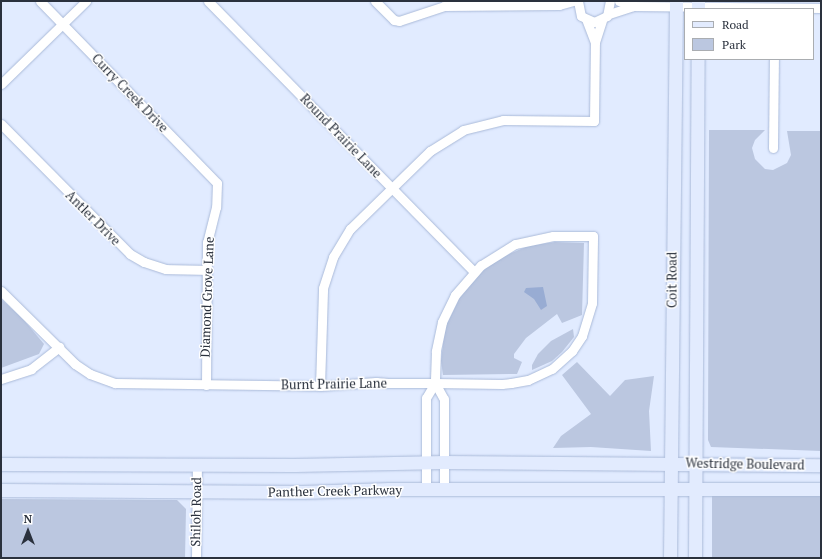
<!DOCTYPE html>
<style>
body{margin:0}
#map{position:relative;width:822px;height:559px;overflow:hidden;background:#e1ebff;font-family:"PT Serif",serif}
div>[style]{position:absolute}
[style*='--x']{left:calc(var(--x)*1px);top:calc(var(--y)*1px);width:calc(var(--w)*1px);rotate:calc(var(--a)*1deg)}
.green>*{inset:0;background:#bbc7e0;transform-origin:0 0}
.water>*{inset:0;background:#98acd3}
.roads{filter:drop-shadow(0 0 1px #aabad9) drop-shadow(0 0 1px #aabad9)}
.minor>*{height:9px;margin:-4.5px;padding:0 4.5px;transform-origin:4.5px;border-radius:4.5px;background:#fff}
.secondary>*{height:13px;margin:-6.5px;padding:0 6.5px;transform-origin:6.5px;border-radius:6.5px;background:#e2ebfe}
span{translate:-50% -50%;white-space:nowrap;text-align:center;line-height:1.15;-webkit-text-stroke:3px #fff;paint-order:stroke}
.street-label{font-size:13px;color:#2a313d}
.frame{position:absolute;inset:0;border:2px solid #2a313d;pointer-events:none}
.legend{position:absolute;left:684px;top:8px;width:130px;height:52px;box-sizing:border-box;background:#fff;border:1px solid #aaadb1;margin:0;padding:5px 7px;list-style:none;font-size:12px;color:#2a313d}
.legend li{display:flex;align-items:center;gap:8px;height:20px}
.legend b{width:20px;border:1px solid #aaadb1}
.north{position:absolute;left:8px;top:511px;width:40px;height:40px;-webkit-text-stroke:3px #fff;paint-order:stroke;rotate:0deg;font-size:11px;font-weight:700;line-height:16px;text-align:center;color:#2a313d}
.north::after{content:'';display:block;margin:auto;width:14px;height:18px;background:#2a313d;clip-path:polygon(50% 0,100% 100%,50% 72%,0 100%)}
</style>
<div id="map">
<div class="green">
<div style="clip-path:polygon(709px 130px,765px 130px,755px 140px,752px 148px,755px 159px,765px 169px,773px 170px,787px 163px,791px 155px,787px 131px,821px 131px,821px 451px,711px 447px,708px 440px)"></div>
<div style="clip-path:polygon(555px 242px,584px 243px,582px 315px,562px 323px,557px 314px,526px 338px,514px 354px,514px 358px,522px 362px,517px 374px,443px 375px,441px 361px,445px 328px,459px 299px,481px 272px,500px 258px,528px 246px)"></div>
<div style="clip-path:polygon(1px 299px,23px 319px,44px 344px,39px 354px,1px 368px)"></div>
<div style="clip-path:polygon(573px 329px,574px 337px,562px 352px,552px 361px,532px 370px,532px 365px,538px 354px,551px 341px)"></div>
<div style="clip-path:polygon(577px 362px,610px 396px,625px 380px,654px 376px,649px 411px,651px 451px,591px 447px,553px 448px,561px 436px,591px 414px,562px 375px)"></div>
<div style="left:821px;top:496px;width:62px;height:109px;rotate:90deg"></div>
<div style="clip-path:polygon(1px 499px,177px 500px,186px 509px,185px 558px,1px 558px)"></div>
</div>
<div class="water">
<div style="clip-path:polygon(543px 287px,547px 306px,541px 310px,534px 299px,524px 292px,526px 288px)"></div>
</div>
<div class="roads">
<div class="minor">
<div style="--x:40;--y:1;--w:254;--a:45.8"></div>
<div style="--x:217;--y:183;--w:24;--a:92"></div>
<div style="--x:216;--y:207;--w:36;--a:104"></div>
<div style="--x:207;--y:242;--w:143;--a:90.4"></div>
<div style="--x:208;--y:1;--w:378;--a:45.5"></div>
<div style="--x:375;--y:1;--w:27;--a:45"></div>
<div style="--x:394;--y:20;--w:5;--a:11"></div>
<div style="--x:399;--y:21;--w:47;--a:-18.4"></div>
<div style="--x:444;--y:6;--w:115;--a:-0.5"></div>
<div style="--x:559;--y:5;--w:15;--a:-16"></div>
<div style="--x:578;--y:1;--w:15;--a:79"></div>
<div style="--x:581;--y:16;--w:14;--a:25"></div>
<div style="--x:594;--y:22;--w:14;--a:-25"></div>
<div style="--x:607;--y:16;--w:15;--a:-79"></div>
<div style="--x:619;--y:1;--w:15;--a:20"></div>
<div style="--x:609;--y:14;--w:25;--a:-18"></div>
<div style="--x:633;--y:6;--w:188;--a:0.6"></div>
<div style="--x:586;--y:19;--w:25;--a:69"></div>
<div style="--x:1;--y:84;--w:119;--a:-44.3"></div>
<div style="--x:1;--y:124;--w:183;--a:45.2"></div>
<div style="--x:130;--y:254;--w:16;--a:30"></div>
<div style="--x:144;--y:262;--w:23;--a:18"></div>
<div style="--x:166;--y:269;--w:40;--a:1.4"></div>
<div style="--x:773;--y:148;--w:89;--a:-89.4"></div>
<div style="--x:1;--y:291;--w:104;--a:44.6"></div>
<div style="--x:75;--y:364;--w:18;--a:34"></div>
<div style="--x:90;--y:374;--w:27;--a:20"></div>
<div style="--x:115;--y:383;--w:205;--a:0.8"></div>
<div style="--x:320;--y:386;--w:56;--a:-4.1"></div>
<div style="--x:376;--y:382;--w:12;--a:5"></div>
<div style="--x:388;--y:383;--w:47;--a:0"></div>
<div style="--x:435;--y:383;--w:67;--a:0.9"></div>
<div style="--x:502;--y:384;--w:9;--a:-6"></div>
<div style="--x:511;--y:383;--w:17;--a:-10"></div>
<div style="--x:528;--y:380;--w:26;--a:-25"></div>
<div style="--x:552;--y:369;--w:27;--a:-42"></div>
<div style="--x:572;--y:351;--w:18;--a:-56"></div>
<div style="--x:582;--y:336;--w:34;--a:-73"></div>
<div style="--x:592;--y:303;--w:67;--a:-89.1"></div>
<div style="--x:593;--y:236;--w:40;--a:180"></div>
<div style="--x:553;--y:236;--w:39;--a:168"></div>
<div style="--x:515;--y:244;--w:40;--a:148"></div>
<div style="--x:481;--y:265;--w:40;--a:131"></div>
<div style="--x:455;--y:295;--w:30;--a:116"></div>
<div style="--x:442;--y:322;--w:30;--a:102"></div>
<div style="--x:436;--y:351;--w:32;--a:92"></div>
<div style="--x:435;--y:383;--w:18;--a:61"></div>
<div style="--x:444;--y:399;--w:90;--a:90"></div>
<div style="--x:1;--y:379;--w:32;--a:-18"></div>
<div style="--x:31;--y:369;--w:36;--a:-38"></div>
<div style="--x:320;--y:386;--w:98;--a:-88.2"></div>
<div style="--x:323;--y:288;--w:33;--a:-72"></div>
<div style="--x:333;--y:257;--w:33;--a:-59"></div>
<div style="--x:350;--y:229;--w:112;--a:-44.3"></div>
<div style="--x:430;--y:151;--w:39;--a:-32"></div>
<div style="--x:463;--y:130;--w:41;--a:-14"></div>
<div style="--x:503;--y:120;--w:91;--a:0.6"></div>
<div style="--x:594;--y:121;--w:79;--a:-89.3"></div>
<div style="--x:595;--y:42;--w:23;--a:-72"></div>
<div style="--x:426;--y:489;--w:91;--a:-90"></div>
<div style="--x:426;--y:398;--w:17;--a:-59"></div>
<div style="--x:196;--y:558;--w:93;--a:-89.4"></div>
</div>
<div class="secondary">
<div style="--x:698;--y:9;--w:8;--a:-90"></div>
<div style="--x:1;--y:464;--w:294;--a:0.2"></div>
<div style="--x:295;--y:465;--w:149;--a:-1.2"></div>
<div style="--x:444;--y:462;--w:377;--a:0.5"></div>
<div style="--x:1;--y:490;--w:302;--a:0.4"></div>
<div style="--x:303;--y:492;--w:86;--a:-2"></div>
<div style="--x:389;--y:489;--w:432;--a:0"></div>
<div style="--x:670;--y:558;--w:557;--a:-89.38"></div>
<div style="--x:695;--y:558;--w:499;--a:-89.7"></div>
</div>
</div>
<div class="street-label">
<span style="left:130px;top:93px;rotate:46deg">Curry Creek Drive</span>
<span style="left:341px;top:136px;rotate:46deg">Round Prairie Lane</span>
<span style="left:93px;top:218px;rotate:45deg">Antler Drive</span>
<span style="left:672px;top:280px;rotate:-90deg">Coit Road</span>
<span style="left:207px;top:297px;rotate:-88deg">Diamond Grove Lane</span>
<span style="left:334px;top:384px;rotate:-1deg">Burnt Prairie Lane</span>
<span style="left:745px;top:464px;rotate:1deg">Westridge Boulevard</span>
<span style="left:335px;top:491px;rotate:-1deg">Panther Creek Parkway</span>
<span style="left:196px;top:512px;rotate:-89deg">Shiloh Road</span>
</div>
<div class="frame"></div>
<ul class="legend">
<li><b style="height:5px;background:#e2ebfe"></b>Road</li>
<li><b style="height:11px;background:#bbc7e0"></b>Park</li>
</ul>
<div class="north">N</div>
</div>
